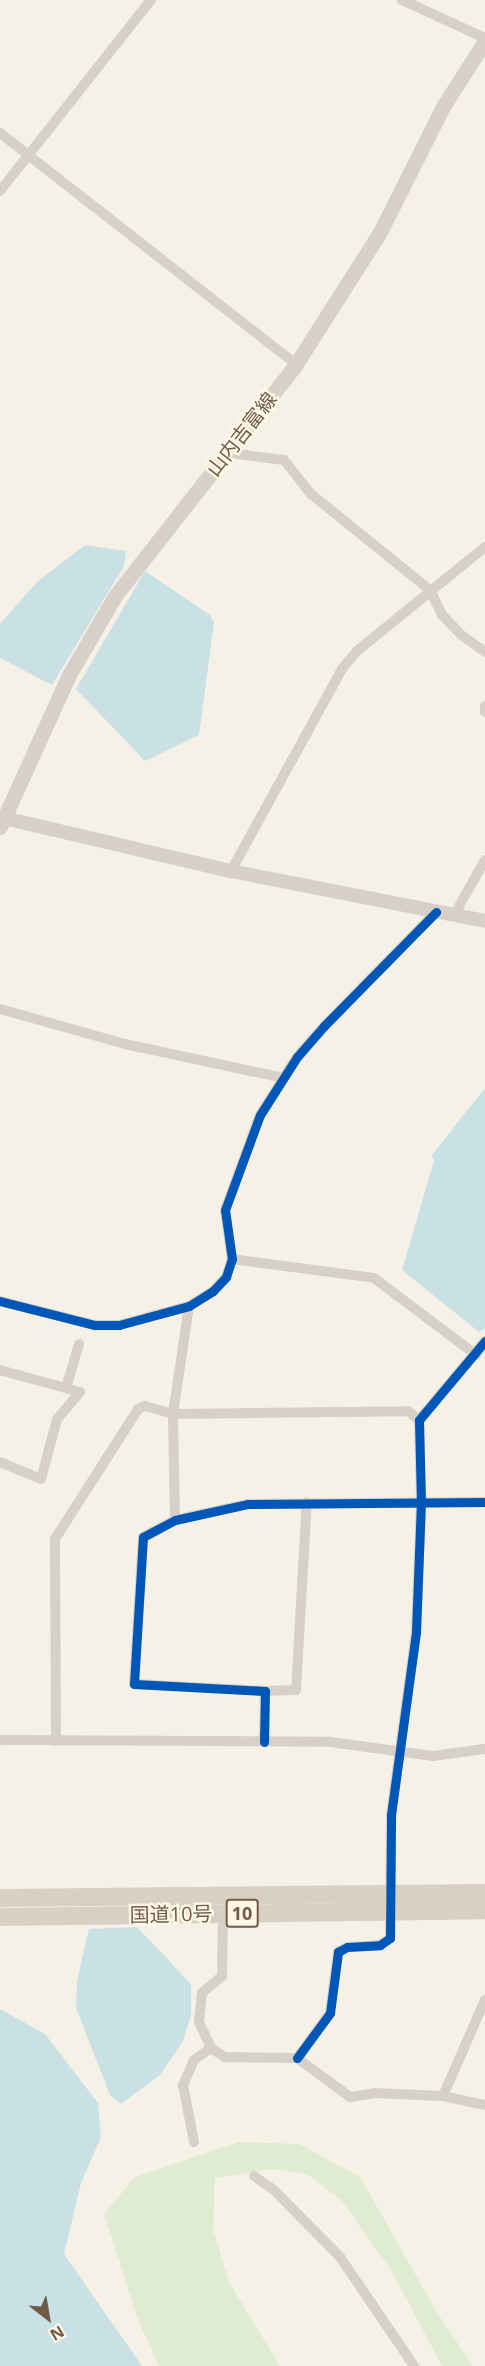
<!DOCTYPE html>
<meta charset="utf-8">
<style>
body{margin:0}
#map{position:relative;width:485px;height:2366px;overflow:hidden;background:#f6f1e6;font-family:"Open Sans","Noto Sans JP",sans-serif}
div>[style]{position:absolute}
[style*='--x']{left:calc(var(--x)*1px);top:calc(var(--y)*1px);width:calc(var(--w)*1px);rotate:calc(var(--a)*1deg)}
.green>*{inset:0;background:#dfecd1}
.water>*{inset:0;background:#c9e0e5}
.minor>*{height:10px;margin:-5px;padding:0 5px;transform-origin:5px;border-radius:5px;background:#d7d0c9}
.tertiary>*{height:14px;margin:-7px;padding:0 7px;transform-origin:7px;border-radius:7px;background:#d7d0c9}
.secondary>*{height:15px;margin:-7.5px;padding:0 7.5px;transform-origin:7.5px;border-radius:7.5px;background:#d7d0c9}
.trunk>*{height:18px;margin:-9px;padding:0 9px;transform-origin:9px;border-radius:9px;background:#d8cfc5}
.cycleway>*{height:9px;margin:-4.5px;padding:0 4.5px;transform-origin:4.5px;border-radius:4.5px;background:#0057b8}
span{translate:-50% -50%;white-space:nowrap;text-align:center;line-height:1.15;-webkit-text-stroke:5px #fff7e6;paint-order:stroke}
.shield-label span{padding:2px 4px;background:#fff7e6;border:2px solid;border-radius:4px;-webkit-text-stroke-width:0}
.shield-label{font-size:18px;color:#715b48;font-weight:700}
.street-label{font-size:20px;color:#715b48}
.north{position:absolute;left:18px;top:2288px;width:60px;height:60px;-webkit-text-stroke:4px #fff7e6;paint-order:stroke;rotate:149deg;font-size:16px;font-weight:700;line-height:24px;text-align:center;color:#715b48}
.north::after{content:'';display:block;margin:auto;width:21px;height:27px;background:#715b48;clip-path:polygon(50% 0,100% 100%,50% 72%,0 100%)}
</style>
<div id="map">
<div class="green">
<div style="clip-path:polygon(239px 2142px,299px 2144px,360px 2177px,438px 2314px,473px 2366px,442px 2366px,391px 2270px,341px 2200px,307px 2174px,272px 2169px,215px 2178px,213px 2229px,229px 2282px,280px 2366px,159px 2366px,138px 2320px,104px 2214px,135px 2177px)"></div>
</div>
<div class="water">
<div style="clip-path:polygon(85px 545px,126px 551px,124px 566px,52px 685px,0 658px,0 624px,37px 582px)"></div>
<div style="clip-path:polygon(145px 571px,210px 615px,214px 622px,199px 735px,145px 761px,76px 689px)"></div>
<div style="clip-path:polygon(485px 1088px,485px 1328px,479px 1332px,402px 1270px,434px 1161px,432px 1155px)"></div>
<div style="clip-path:polygon(137px 1927px,191px 1984px,191px 2015px,183px 2041px,160px 2075px,121px 2104px,110px 2095px,76px 2008px,77px 1981px,89px 1929px)"></div>
<div style="clip-path:polygon(0 2009px,45px 2034px,98px 2103px,101px 2137px,81px 2183px,64px 2254px,142px 2366px,0 2366px)"></div>
</div>
<div class="minor">
<div style="--x:402;--y:0;--w:91;--a:24.6"></div>
<div style="--x:0;--y:133;--w:375;--a:38"></div>
<div style="--x:0;--y:191;--w:243;--a:-51.7"></div>
<div style="--x:229;--y:453;--w:55;--a:7.3"></div>
<div style="--x:284;--y:460;--w:43;--a:51.5"></div>
<div style="--x:311;--y:494;--w:153;--a:38.9"></div>
<div style="--x:430;--y:590;--w:28;--a:64"></div>
<div style="--x:442;--y:615;--w:28;--a:46"></div>
<div style="--x:461;--y:635;--w:29;--a:35"></div>
<div style="--x:485;--y:706;--w:6;--a:90"></div>
<div style="--x:231;--y:871;--w:230;--a:-61.2"></div>
<div style="--x:342;--y:669;--w:23;--a:-50"></div>
<div style="--x:357;--y:651;--w:165;--a:-39.1"></div>
<div style="--x:454;--y:915;--w:63;--a:-60.6"></div>
<div style="--x:0;--y:1009;--w:130;--a:15.6"></div>
<div style="--x:125;--y:1044;--w:162;--a:12.1"></div>
<div style="--x:232;--y:1259;--w:143;--a:7.6"></div>
<div style="--x:374;--y:1278;--w:128;--a:37"></div>
<div style="--x:0;--y:1301;--w:98;--a:14.2"></div>
<div style="--x:95;--y:1325;--w:24;--a:0"></div>
<div style="--x:119;--y:1325;--w:73;--a:-15.2"></div>
<div style="--x:189;--y:1306;--w:28;--a:-32"></div>
<div style="--x:213;--y:1291;--w:19;--a:-47"></div>
<div style="--x:226;--y:1277;--w:19;--a:-72"></div>
<div style="--x:232;--y:1259;--w:49;--a:-98.1"></div>
<div style="--x:225;--y:1210;--w:101;--a:-69.8"></div>
<div style="--x:260;--y:1115;--w:69;--a:-57.5"></div>
<div style="--x:297;--y:1057;--w:41;--a:-48.9"></div>
<div style="--x:324;--y:1026;--w:160;--a:-45.5"></div>
<div style="--x:0;--y:1370;--w:83;--a:15.4"></div>
<div style="--x:80;--y:1392;--w:35;--a:130"></div>
<div style="--x:57;--y:1419;--w:62;--a:104.9"></div>
<div style="--x:41;--y:1479;--w:44;--a:-157.5"></div>
<div style="--x:66;--y:1388;--w:46;--a:-73.5"></div>
<div style="--x:175;--y:1520;--w:106;--a:-91.1"></div>
<div style="--x:173;--y:1414;--w:109;--a:-81.6"></div>
<div style="--x:265;--y:1691;--w:31;--a:-2"></div>
<div style="--x:296;--y:1690;--w:188;--a:-86.7"></div>
<div style="--x:0;--y:1740;--w:330;--a:0.3"></div>
<div style="--x:330;--y:1742;--w:104;--a:7.7"></div>
<div style="--x:433;--y:1756;--w:52;--a:-7.7"></div>
<div style="--x:56;--y:1741;--w:202;--a:-90.3"></div>
<div style="--x:55;--y:1539;--w:154;--a:-57.4"></div>
<div style="--x:138;--y:1409;--w:8;--a:-23"></div>
<div style="--x:145;--y:1406;--w:29;--a:16"></div>
<div style="--x:173;--y:1414;--w:235;--a:-0.7"></div>
<div style="--x:408;--y:1411;--w:14;--a:39"></div>
<div style="--x:264;--y:1742;--w:51;--a:-88.9"></div>
<div style="--x:265;--y:1691;--w:131;--a:-176.9"></div>
<div style="--x:134;--y:1684;--w:147;--a:-86.5"></div>
<div style="--x:143;--y:1537;--w:36;--a:-28"></div>
<div style="--x:175;--y:1520;--w:75;--a:-12.4"></div>
<div style="--x:248;--y:1504;--w:237;--a:-0.5"></div>
<div style="--x:223;--y:1913;--w:63;--a:90.9"></div>
<div style="--x:222;--y:1976;--w:26;--a:140"></div>
<div style="--x:202;--y:1993;--w:29;--a:96"></div>
<div style="--x:199;--y:2022;--w:29;--a:65"></div>
<div style="--x:211;--y:2048;--w:17;--a:33"></div>
<div style="--x:225;--y:2057;--w:72;--a:0.8"></div>
<div style="--x:297;--y:2058;--w:66;--a:36.3"></div>
<div style="--x:350;--y:2097;--w:24;--a:-9"></div>
<div style="--x:374;--y:2093;--w:69;--a:2.5"></div>
<div style="--x:443;--y:2096;--w:43;--a:12.1"></div>
<div style="--x:297;--y:2058;--w:56;--a:-53.7"></div>
<div style="--x:330;--y:2013;--w:62;--a:-82.5"></div>
<div style="--x:338;--y:1952;--w:10;--a:-29"></div>
<div style="--x:347;--y:1947;--w:33;--a:-3"></div>
<div style="--x:380;--y:1945;--w:12;--a:-35"></div>
<div style="--x:390;--y:1938;--w:123;--a:-89.5"></div>
<div style="--x:391;--y:1815;--w:185;--a:-82.2"></div>
<div style="--x:416;--y:1632;--w:130;--a:-87.8"></div>
<div style="--x:421;--y:1502;--w:82;--a:-91.4"></div>
<div style="--x:419;--y:1420;--w:103;--a:-50.1"></div>
<div style="--x:443;--y:2096;--w:105;--a:-66.4"></div>
<div style="--x:194;--y:2142;--w:58;--a:-100.9"></div>
<div style="--x:183;--y:2085;--w:27;--a:-66"></div>
<div style="--x:194;--y:2060;--w:21;--a:-35"></div>
<div style="--x:254;--y:2176;--w:24;--a:35"></div>
<div style="--x:274;--y:2190;--w:94;--a:45.4"></div>
<div style="--x:340;--y:2257;--w:132;--a:55.8"></div>
</div>
<div class="tertiary">
<div style="--x:0;--y:817;--w:237;--a:13.2"></div>
<div style="--x:231;--y:871;--w:259;--a:11.1"></div>
</div>
<div class="secondary">
<div style="--x:0;--y:827;--w:167;--a:-65.6"></div>
<div style="--x:69;--y:675;--w:91;--a:-59.8"></div>
<div style="--x:115;--y:596;--w:294;--a:-52"></div>
<div style="--x:296;--y:364;--w:156;--a:-57.5"></div>
<div style="--x:380;--y:232;--w:142;--a:-63.3"></div>
<div style="--x:444;--y:105;--w:76;--a:-57.4"></div>
</div>
<div class="trunk">
<div style="--x:0;--y:1898;--w:485;--a:-0.6"></div>
<div style="--x:0;--y:1917;--w:485;--a:-0.8"></div>
</div>
<div class="cycleway">
<div style="--x:0;--y:1301;--w:98;--a:14.2"></div>
<div style="--x:95;--y:1325;--w:24;--a:0"></div>
<div style="--x:119;--y:1325;--w:73;--a:-15.2"></div>
<div style="--x:189;--y:1306;--w:28;--a:-32"></div>
<div style="--x:213;--y:1291;--w:19;--a:-47"></div>
<div style="--x:226;--y:1277;--w:19;--a:-72"></div>
<div style="--x:232;--y:1259;--w:49;--a:-98.1"></div>
<div style="--x:225;--y:1210;--w:101;--a:-69.8"></div>
<div style="--x:260;--y:1115;--w:69;--a:-57.5"></div>
<div style="--x:297;--y:1057;--w:41;--a:-48.9"></div>
<div style="--x:324;--y:1026;--w:160;--a:-45.5"></div>
<div style="--x:264;--y:1742;--w:51;--a:-88.9"></div>
<div style="--x:265;--y:1691;--w:131;--a:-176.9"></div>
<div style="--x:134;--y:1684;--w:147;--a:-86.5"></div>
<div style="--x:143;--y:1537;--w:36;--a:-28"></div>
<div style="--x:175;--y:1520;--w:75;--a:-12.4"></div>
<div style="--x:248;--y:1504;--w:237;--a:-0.5"></div>
<div style="--x:297;--y:2058;--w:56;--a:-53.7"></div>
<div style="--x:330;--y:2013;--w:62;--a:-82.5"></div>
<div style="--x:338;--y:1952;--w:10;--a:-29"></div>
<div style="--x:347;--y:1947;--w:33;--a:-3"></div>
<div style="--x:380;--y:1945;--w:12;--a:-35"></div>
<div style="--x:390;--y:1938;--w:123;--a:-89.5"></div>
<div style="--x:391;--y:1815;--w:185;--a:-82.2"></div>
<div style="--x:416;--y:1632;--w:130;--a:-87.8"></div>
<div style="--x:421;--y:1502;--w:82;--a:-91.4"></div>
<div style="--x:419;--y:1420;--w:103;--a:-50.1"></div>
</div>
<div class="shield-label">
<span style="left:242px;top:1913px">10</span>
</div>
<div class="street-label">
<span style="left:241px;top:434px;rotate:-52deg">山内吉富線</span>
<span style="left:171px;top:1914px;rotate:-1deg">国道10号</span>
</div>
<div class="north">N</div>
</div>
